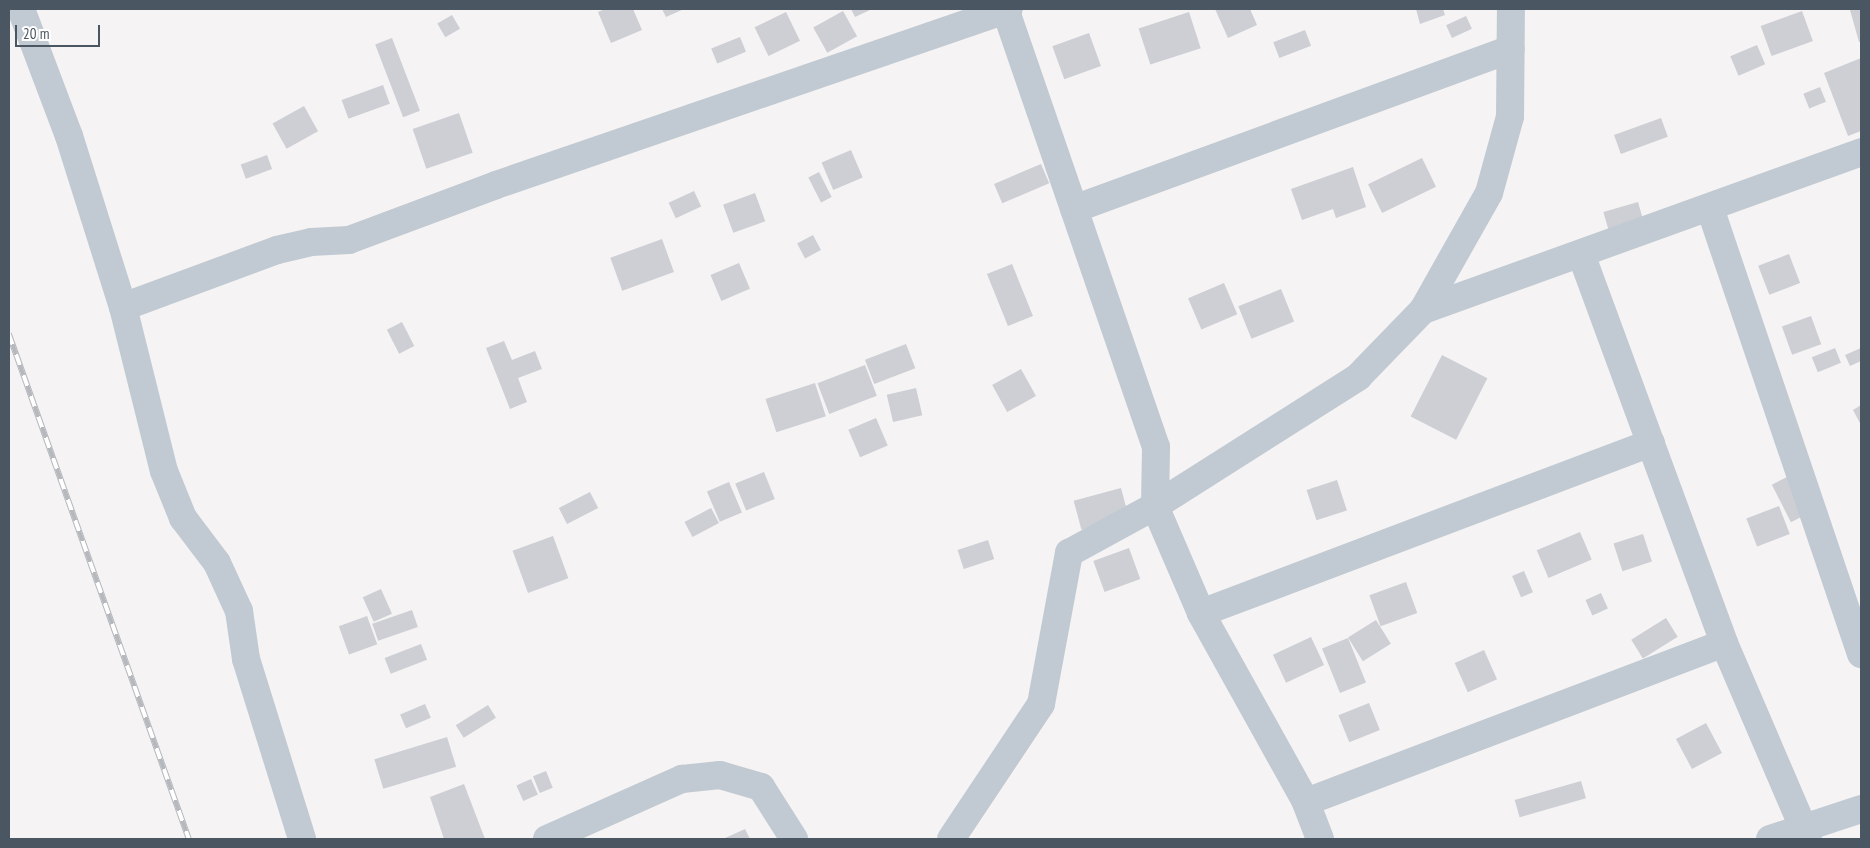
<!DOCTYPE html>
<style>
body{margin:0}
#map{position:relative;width:1870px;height:848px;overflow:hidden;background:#f5f3f3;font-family:"PT Sans Narrow",sans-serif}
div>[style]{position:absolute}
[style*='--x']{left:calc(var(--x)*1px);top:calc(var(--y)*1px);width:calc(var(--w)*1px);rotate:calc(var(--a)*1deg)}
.building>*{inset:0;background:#cdcfd5;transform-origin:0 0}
.street>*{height:28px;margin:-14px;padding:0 14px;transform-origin:14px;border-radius:14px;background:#c1cad2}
.rail>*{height:5.5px;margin-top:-2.75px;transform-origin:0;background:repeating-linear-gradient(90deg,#fff 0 11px,#b5b8bd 0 22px);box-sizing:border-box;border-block:1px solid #b5b8bd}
span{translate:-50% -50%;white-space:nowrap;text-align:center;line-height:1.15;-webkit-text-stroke:4px #fff;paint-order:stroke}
.frame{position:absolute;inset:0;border:10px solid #4a5661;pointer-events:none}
.scale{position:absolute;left:15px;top:25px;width:85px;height:22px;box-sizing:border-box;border:2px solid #4a5661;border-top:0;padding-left:6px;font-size:15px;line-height:18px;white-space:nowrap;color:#4a5661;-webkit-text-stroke:4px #fff;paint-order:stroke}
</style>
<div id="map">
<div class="building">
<div style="clip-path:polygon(605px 9px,633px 9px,642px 30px,611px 43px,598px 12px)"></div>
<div style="clip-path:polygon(662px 9px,684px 9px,666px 17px)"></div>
<div style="clip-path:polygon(851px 9px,872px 9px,855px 17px)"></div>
<div style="clip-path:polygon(1215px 9px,1250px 9px,1257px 25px,1228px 38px)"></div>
<div style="clip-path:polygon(1416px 9px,1443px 9px,1445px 15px,1420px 24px)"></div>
<div style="clip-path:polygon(1861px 9px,1861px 42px,1859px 42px,1850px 10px)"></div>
<div style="left:843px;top:11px;width:29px;height:34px;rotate:61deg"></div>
<div style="left:1802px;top:11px;width:32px;height:44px;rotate:70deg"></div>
<div style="left:786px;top:12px;width:32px;height:35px;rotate:64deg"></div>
<div style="left:1189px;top:12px;width:38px;height:53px;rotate:72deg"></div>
<div style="left:452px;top:15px;width:16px;height:17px;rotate:60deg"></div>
<div style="left:1466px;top:16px;width:14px;height:22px;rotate:65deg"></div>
<div style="left:1305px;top:30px;width:17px;height:34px;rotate:69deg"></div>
<div style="left:1089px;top:33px;width:35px;height:39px;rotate:70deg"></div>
<div style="left:740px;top:37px;width:16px;height:31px;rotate:68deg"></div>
<div style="left:392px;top:38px;width:78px;height:18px;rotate:69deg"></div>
<div style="left:1757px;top:45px;width:21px;height:29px;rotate:67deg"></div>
<div style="clip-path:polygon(1861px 58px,1861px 131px,1848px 136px,1824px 73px)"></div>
<div style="left:383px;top:85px;width:20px;height:44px;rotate:70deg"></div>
<div style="left:1820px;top:87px;width:16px;height:18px;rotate:68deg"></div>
<div style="left:304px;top:106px;width:29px;height:36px;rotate:61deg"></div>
<div style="left:459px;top:113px;width:42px;height:49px;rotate:71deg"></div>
<div style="left:1661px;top:118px;width:20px;height:50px;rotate:70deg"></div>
<div style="left:851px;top:150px;width:30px;height:32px;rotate:67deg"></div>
<div style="left:267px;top:155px;width:15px;height:28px;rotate:70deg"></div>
<div style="left:1422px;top:158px;width:32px;height:60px;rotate:64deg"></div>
<div style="left:1041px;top:164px;width:21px;height:51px;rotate:67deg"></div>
<div style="clip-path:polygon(1353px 167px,1366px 207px,1336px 218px,1333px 209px,1302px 220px,1291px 189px)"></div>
<div style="left:819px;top:172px;width:28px;height:12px;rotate:63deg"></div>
<div style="left:694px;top:191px;width:17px;height:28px;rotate:65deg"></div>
<div style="left:755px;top:193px;width:30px;height:34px;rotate:70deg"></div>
<div style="left:1638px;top:202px;width:26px;height:36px;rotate:74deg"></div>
<div style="left:813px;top:235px;width:17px;height:18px;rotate:62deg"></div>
<div style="left:662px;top:239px;width:35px;height:55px;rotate:70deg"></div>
<div style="left:1789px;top:254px;width:31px;height:33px;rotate:69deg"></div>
<div style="left:739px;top:263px;width:28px;height:31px;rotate:67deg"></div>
<div style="left:1012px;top:264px;width:56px;height:27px;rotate:68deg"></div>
<div style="left:1224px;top:283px;width:34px;height:39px;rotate:67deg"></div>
<div style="left:1281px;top:289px;width:35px;height:46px;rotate:68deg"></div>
<div style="left:1811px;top:316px;width:30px;height:31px;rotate:70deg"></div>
<div style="left:402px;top:322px;width:27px;height:17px;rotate:63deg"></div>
<div style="clip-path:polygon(504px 341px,512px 360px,535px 351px,542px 369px,518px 378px,527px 402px,510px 409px,486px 348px)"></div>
<div style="left:906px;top:344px;width:26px;height:44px;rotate:69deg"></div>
<div style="left:1835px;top:348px;width:16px;height:25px;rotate:68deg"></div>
<div style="clip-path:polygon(1861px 348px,1861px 361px,1850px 366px,1845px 355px)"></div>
<div style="left:1442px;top:355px;width:51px;height:69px;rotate:27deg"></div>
<div style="left:865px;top:365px;width:33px;height:51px;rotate:69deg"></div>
<div style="left:1021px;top:369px;width:31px;height:33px;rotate:61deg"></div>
<div style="left:815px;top:383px;width:35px;height:52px;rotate:72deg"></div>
<div style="left:916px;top:388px;width:28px;height:30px;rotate:77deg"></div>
<div style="clip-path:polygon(1861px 405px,1861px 425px,1853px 410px)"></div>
<div style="left:876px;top:418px;width:30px;height:30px;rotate:67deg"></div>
<div style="left:764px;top:472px;width:29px;height:31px;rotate:68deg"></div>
<div style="left:1787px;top:477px;width:42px;height:17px;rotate:63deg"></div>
<div style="left:1337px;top:480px;width:32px;height:32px;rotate:72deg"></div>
<div style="left:729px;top:482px;width:33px;height:24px;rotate:67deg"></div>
<div style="left:1121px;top:488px;width:30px;height:49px;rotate:75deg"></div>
<div style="left:590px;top:492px;width:18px;height:35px;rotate:63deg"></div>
<div style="left:1779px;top:506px;width:30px;height:35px;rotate:69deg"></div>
<div style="left:711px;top:508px;width:17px;height:30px;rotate:62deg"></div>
<div style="left:1580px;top:532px;width:30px;height:47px;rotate:67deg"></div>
<div style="left:1643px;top:534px;width:29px;height:31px;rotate:72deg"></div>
<div style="left:553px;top:536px;width:45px;height:43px;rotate:70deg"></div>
<div style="left:988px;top:540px;width:20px;height:32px;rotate:72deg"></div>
<div style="left:1129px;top:548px;width:33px;height:38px;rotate:70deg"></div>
<div style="left:1524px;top:571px;width:23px;height:13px;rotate:67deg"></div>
<div style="left:1406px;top:582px;width:33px;height:39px;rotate:70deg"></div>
<div style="left:381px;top:589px;width:27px;height:20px;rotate:66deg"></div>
<div style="left:1601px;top:593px;width:17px;height:17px;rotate:66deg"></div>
<div style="left:412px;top:610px;width:18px;height:42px;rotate:71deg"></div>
<div style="left:367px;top:616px;width:30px;height:30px;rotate:70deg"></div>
<div style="left:1666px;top:618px;width:22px;height:41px;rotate:58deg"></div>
<div style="left:1376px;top:620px;width:28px;height:33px;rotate:58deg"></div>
<div style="left:1311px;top:637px;width:31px;height:42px;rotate:65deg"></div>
<div style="left:1348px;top:638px;width:48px;height:28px;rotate:68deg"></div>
<div style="left:421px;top:644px;width:17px;height:39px;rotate:69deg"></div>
<div style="left:1484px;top:650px;width:32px;height:32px;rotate:66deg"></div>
<div style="left:1369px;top:703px;width:29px;height:33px;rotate:68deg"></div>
<div style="left:425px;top:704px;width:15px;height:27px;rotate:67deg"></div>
<div style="left:488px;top:705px;width:15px;height:38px;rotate:58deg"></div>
<div style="left:1706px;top:723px;width:34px;height:34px;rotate:62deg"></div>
<div style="left:447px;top:737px;width:31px;height:76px;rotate:73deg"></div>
<div style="left:546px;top:771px;width:18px;height:14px;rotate:68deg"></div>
<div style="left:531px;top:779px;width:17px;height:16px;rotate:66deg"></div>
<div style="left:1581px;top:781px;width:18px;height:69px;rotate:74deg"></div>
<div style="clip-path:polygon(464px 784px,485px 839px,444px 839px,430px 797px)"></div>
<div style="clip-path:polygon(745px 829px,750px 839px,723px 839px)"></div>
</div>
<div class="street">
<div style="--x:21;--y:9;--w:136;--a:69.3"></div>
<div style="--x:69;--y:136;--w:179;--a:72.5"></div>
<div style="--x:123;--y:307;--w:169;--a:76"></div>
<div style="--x:164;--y:471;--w:51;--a:68"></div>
<div style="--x:183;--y:518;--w:56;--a:52.9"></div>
<div style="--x:217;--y:563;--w:53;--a:65.4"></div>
<div style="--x:239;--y:611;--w:49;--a:81.7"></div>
<div style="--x:246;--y:659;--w:189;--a:72.7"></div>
<div style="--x:1710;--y:208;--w:471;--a:71.3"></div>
<div style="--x:1074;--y:209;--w:465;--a:-20.1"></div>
<div style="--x:1581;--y:254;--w:414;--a:69.8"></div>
<div style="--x:1724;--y:643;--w:213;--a:66.8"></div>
<div style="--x:123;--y:307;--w:164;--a:-20.3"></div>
<div style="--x:277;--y:250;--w:35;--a:-13"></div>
<div style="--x:311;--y:242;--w:38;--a:-3"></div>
<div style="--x:349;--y:240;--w:157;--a:-20.5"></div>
<div style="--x:496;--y:185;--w:542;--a:-18.94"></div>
<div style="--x:1423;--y:310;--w:466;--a:-19.8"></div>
<div style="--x:1201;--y:613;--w:481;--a:-20.7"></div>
<div style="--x:1306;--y:802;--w:447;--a:-20.8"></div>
<div style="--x:547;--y:839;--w:148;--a:-24"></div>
<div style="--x:682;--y:779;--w:38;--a:-6"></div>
<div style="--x:720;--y:775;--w:43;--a:16.3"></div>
<div style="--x:761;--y:787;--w:62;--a:57.6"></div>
<div style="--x:951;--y:839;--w:162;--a:-56.3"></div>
<div style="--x:1041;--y:704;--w:154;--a:-79.5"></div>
<div style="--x:1069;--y:553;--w:98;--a:-28.7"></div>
<div style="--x:1155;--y:506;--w:59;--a:-89"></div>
<div style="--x:1156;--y:447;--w:463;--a:-109"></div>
<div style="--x:1320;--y:839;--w:40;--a:-111"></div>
<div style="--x:1306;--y:802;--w:216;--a:-119.1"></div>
<div style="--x:1201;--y:613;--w:116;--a:-113.3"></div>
<div style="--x:1155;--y:506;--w:241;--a:-32.4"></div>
<div style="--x:1358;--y:377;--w:93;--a:-45.9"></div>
<div style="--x:1423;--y:310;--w:134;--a:-60.6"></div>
<div style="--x:1489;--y:193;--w:79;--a:-74.6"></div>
<div style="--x:1510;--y:117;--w:108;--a:-89.5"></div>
<div style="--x:1770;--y:839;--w:96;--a:-18.2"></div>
</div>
<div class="rail">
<div style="--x:9;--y:334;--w:536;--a:70.38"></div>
</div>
<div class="frame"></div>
<div class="scale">20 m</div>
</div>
